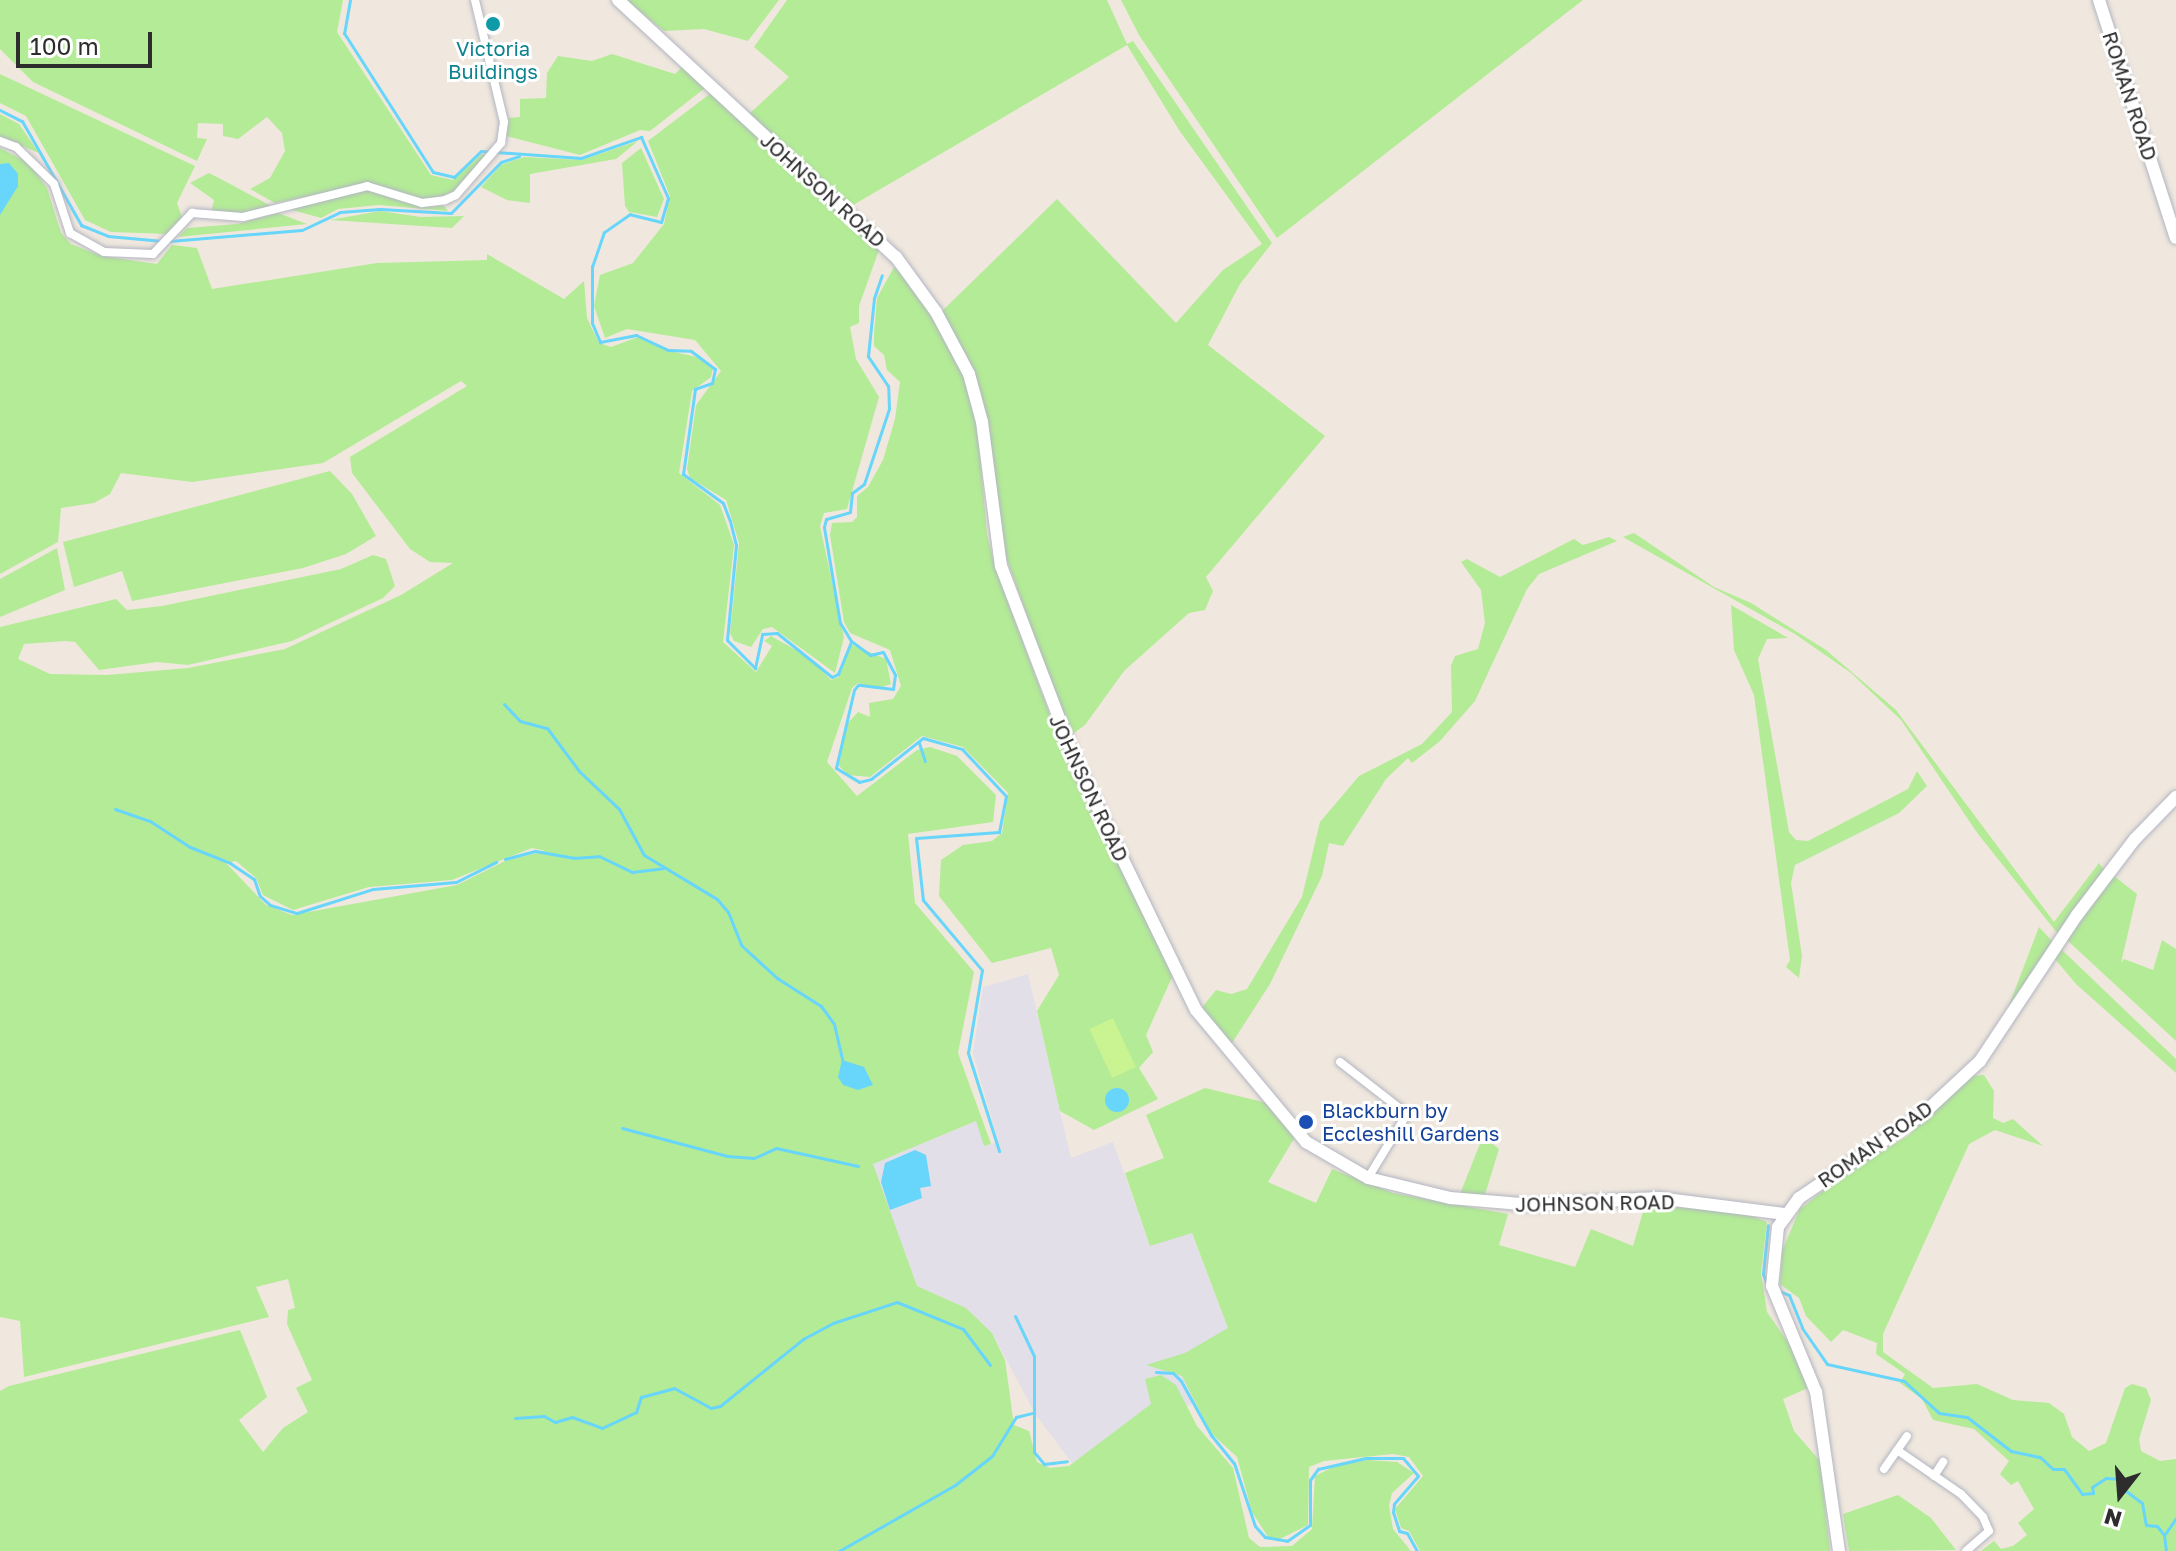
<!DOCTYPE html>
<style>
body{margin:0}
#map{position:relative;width:2176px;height:1551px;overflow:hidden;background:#f0e8de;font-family:"Golos Text",sans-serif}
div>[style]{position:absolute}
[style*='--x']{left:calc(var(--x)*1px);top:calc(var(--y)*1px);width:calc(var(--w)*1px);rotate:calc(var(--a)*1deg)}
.industrial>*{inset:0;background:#e2dfe8}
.green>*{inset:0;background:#b4eb96}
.pitch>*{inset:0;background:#caf391;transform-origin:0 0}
.water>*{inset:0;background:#68d5fb}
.round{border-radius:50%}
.stream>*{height:3px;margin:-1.5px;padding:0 1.5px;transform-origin:1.5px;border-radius:1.5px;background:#68d5fb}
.roads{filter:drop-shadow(0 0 2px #b2b5c2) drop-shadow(0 0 2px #b2b5c2)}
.street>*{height:8px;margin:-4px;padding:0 4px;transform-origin:4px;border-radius:4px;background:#fff}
.secondary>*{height:12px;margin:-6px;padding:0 6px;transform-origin:6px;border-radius:6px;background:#fff}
.dots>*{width:22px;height:22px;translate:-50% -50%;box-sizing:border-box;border:4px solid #fff;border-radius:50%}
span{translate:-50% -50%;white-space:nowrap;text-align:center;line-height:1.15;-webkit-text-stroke:6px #fff;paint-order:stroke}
.culture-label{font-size:20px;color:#0d838f}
.street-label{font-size:20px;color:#2d2d2d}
.transit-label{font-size:20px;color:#164399}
.left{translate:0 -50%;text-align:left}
.north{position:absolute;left:2080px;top:1455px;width:80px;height:80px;-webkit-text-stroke:6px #fff;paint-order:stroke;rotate:197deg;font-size:22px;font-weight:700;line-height:32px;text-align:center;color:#2d2d2d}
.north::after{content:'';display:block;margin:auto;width:28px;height:36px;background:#2d2d2d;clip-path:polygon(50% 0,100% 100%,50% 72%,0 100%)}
.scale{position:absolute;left:16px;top:32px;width:136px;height:36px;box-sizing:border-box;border:4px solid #2d2d2d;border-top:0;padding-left:10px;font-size:24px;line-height:28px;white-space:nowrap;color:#2d2d2d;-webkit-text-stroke:6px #fff;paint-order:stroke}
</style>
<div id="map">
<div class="industrial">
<div style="clip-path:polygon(1028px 974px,1071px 1158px,1113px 1142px,1150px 1246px,1191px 1232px,1228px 1328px,1204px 1401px,1148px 1417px,1072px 1463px,1036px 1415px,992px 1333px,966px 1308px,917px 1286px,872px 1164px,977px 1121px,984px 1146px,998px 1142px,973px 1053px,983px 987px)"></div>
</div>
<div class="green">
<div style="clip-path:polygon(0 0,343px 0,337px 32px,431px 175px,453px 180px,482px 154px,488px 155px,454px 191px,443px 196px,421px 199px,367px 184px,275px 203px,250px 189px,270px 178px,285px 151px,282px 133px,267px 117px,238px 139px,223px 136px,223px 124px,198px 123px,197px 138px,207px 139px,197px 161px,33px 82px,0 49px)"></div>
<div style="clip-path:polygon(626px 0,779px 0,748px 41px,704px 29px,664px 31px)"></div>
<div style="clip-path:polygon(787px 0,1107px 0,1127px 44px,1133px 41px,1272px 243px,1240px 284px,1208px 345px,1325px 436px,1206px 577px,1213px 591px,1205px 610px,1189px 613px,1124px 671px,1085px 725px,1070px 736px,1000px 540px,981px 394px,967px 356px,940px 313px,1057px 199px,1176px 323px,1223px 270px,1262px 244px,1179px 130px,1127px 45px,848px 208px,749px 114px,789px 77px,754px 47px)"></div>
<div style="clip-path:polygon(1121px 0,1583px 0,1277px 238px,1139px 35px)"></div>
<div style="clip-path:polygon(612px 54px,675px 74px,683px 66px,705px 88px,650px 131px,640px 130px,580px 155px,506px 136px,509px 118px,520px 117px,520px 99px,546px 98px,547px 73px,558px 56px,592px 61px)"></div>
<div style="clip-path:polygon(0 74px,195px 166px,177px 203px,182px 217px,167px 234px,111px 232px,85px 220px,26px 116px,0 103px)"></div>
<div style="clip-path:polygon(711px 93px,879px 250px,859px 306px,859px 323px,850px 327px,856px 359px,879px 397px,847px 509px,824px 513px,820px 526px,844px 637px,835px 673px,772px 627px,763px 629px,751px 647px,734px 641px,730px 633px,739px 543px,726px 500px,690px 478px,687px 469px,696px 405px,721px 371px,695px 340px,627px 329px,605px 338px,594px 306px,600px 275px,633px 263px,664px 224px,670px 196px,648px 141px)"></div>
<div style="clip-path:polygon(0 114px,19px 124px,39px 153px,0 137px)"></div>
<div style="clip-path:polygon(638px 141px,616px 159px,530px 174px,530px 203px,507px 200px,481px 187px,501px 165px,524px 157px,582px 160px)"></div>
<div style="clip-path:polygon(evenodd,0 148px,29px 163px,47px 188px,61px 233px,71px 244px,101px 256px,157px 264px,172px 245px,197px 248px,212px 289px,377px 263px,487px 260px,487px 254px,564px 299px,584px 281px,587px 318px,599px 343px,611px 347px,638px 337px,665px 350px,697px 357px,713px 368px,711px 377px,692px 391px,679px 473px,720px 505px,734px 545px,723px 642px,756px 672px,772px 646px,764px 641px,771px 636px,810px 658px,831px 680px,839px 677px,850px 644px,886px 659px,891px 684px,876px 689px,858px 683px,852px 688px,827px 762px,857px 796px,917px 750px,930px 747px,957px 756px,996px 795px,993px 822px,908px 834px,915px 903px,974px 972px,958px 1053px,991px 1144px,984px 1146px,976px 1121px,873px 1164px,917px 1286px,966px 1308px,992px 1333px,1005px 1360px,1014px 1425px,1029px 1431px,1037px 1462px,1050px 1468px,1069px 1466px,1151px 1404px,1145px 1379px,1161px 1375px,1176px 1385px,1197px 1426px,1233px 1468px,1249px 1538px,1260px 1547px,1292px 1546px,1312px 1529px,1315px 1476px,1339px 1464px,1368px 1460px,1397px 1462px,1414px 1473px,1392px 1493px,1389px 1506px,1393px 1529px,1411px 1551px,0 1551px,0 1391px,9px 1386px,240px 1330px,267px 1397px,239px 1420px,263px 1452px,283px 1428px,308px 1412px,296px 1388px,312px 1380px,287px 1324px,288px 1310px,295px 1308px,288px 1279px,256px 1287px,269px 1317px,24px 1377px,20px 1321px,0 1317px,0 627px,116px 599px,127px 610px,162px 606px,341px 569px,373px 555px,386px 559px,395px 586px,383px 598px,292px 641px,188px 665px,157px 662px,99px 670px,75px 642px,65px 641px,24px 644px,18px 659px,50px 674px,107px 675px,188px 668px,285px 649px,401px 595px,453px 563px,430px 562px,410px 549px,352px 473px,350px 457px,467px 386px,461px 381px,323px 463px,192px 482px,121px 473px,110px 494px,94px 503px,61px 508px,58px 542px,0 574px,0 148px,532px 848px,545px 851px,505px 861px,457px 885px,292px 915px,266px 905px,226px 863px,236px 861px,256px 878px,263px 895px,293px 910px,369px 887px,452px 880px,532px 848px)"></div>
<div style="clip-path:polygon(641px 148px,664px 199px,657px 217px,629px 212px,625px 206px,622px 163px)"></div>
<div style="clip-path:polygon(209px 173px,232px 185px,271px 206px,244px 215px,211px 213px,214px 200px,190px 183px)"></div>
<div style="clip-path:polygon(365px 190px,424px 207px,444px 206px,448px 211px,379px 205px,338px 209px,321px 218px,285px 208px)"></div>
<div style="clip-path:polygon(380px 211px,421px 217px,464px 216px,452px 228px,330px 220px)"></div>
<div style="clip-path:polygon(278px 213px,307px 224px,178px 237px,187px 228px,237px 224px)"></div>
<div style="clip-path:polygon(894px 267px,916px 291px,962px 367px,977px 422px,987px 534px,995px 567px,1054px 726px,1173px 975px,1146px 1035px,1153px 1052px,1139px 1068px,1158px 1099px,1094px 1130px,1060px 1111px,1037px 1011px,1059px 975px,1051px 948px,992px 963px,939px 896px,941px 860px,963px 845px,992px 841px,1002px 833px,1008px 793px,963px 747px,922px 736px,870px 777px,848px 775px,839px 766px,846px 725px,858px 712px,870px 717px,869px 703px,893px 699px,901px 686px,890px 650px,850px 633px,844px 622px,830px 535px,832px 523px,852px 522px,857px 517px,857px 496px,868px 487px,883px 460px,895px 419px,900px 382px,887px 370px,884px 355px,874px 346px,874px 333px,877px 298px)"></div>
<div style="clip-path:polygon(330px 471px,352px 494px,376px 536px,346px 554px,303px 568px,132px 601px,122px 571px,74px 587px,63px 542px)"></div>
<div style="clip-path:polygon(1634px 533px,1714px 587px,1751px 603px,1826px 650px,1896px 710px,2054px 922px,2099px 863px,2105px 871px,2058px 934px,1978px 834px,1901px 720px,1851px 673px,1795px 634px,1623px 537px)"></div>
<div style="clip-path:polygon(1609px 537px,1617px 541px,1539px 574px,1527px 589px,1475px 701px,1440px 741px,1412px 763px,1408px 758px,1386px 779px,1343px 846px,1329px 843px,1322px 876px,1270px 984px,1230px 1046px,1200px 1010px,1216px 990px,1231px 994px,1247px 989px,1302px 897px,1320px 822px,1359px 776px,1422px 744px,1452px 712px,1451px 666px,1455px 656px,1478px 649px,1485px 623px,1481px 590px,1461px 562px,1467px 559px,1500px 577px,1574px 539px,1583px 545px)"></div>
<div style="clip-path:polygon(57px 548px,65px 590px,0 617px,0 579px)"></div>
<div style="clip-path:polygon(1731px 605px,1788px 638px,1767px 639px,1758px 659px,1789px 832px,1796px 840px,1808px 841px,1908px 789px,1917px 771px,1927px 786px,1899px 813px,1795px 865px,1791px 883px,1802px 956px,1799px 978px,1786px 967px,1790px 960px,1754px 695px,1734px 650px)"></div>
<div style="clip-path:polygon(2114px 876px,2137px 894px,2121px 963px,2124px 959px,2153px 970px,2162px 940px,2176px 949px,2176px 1041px,2067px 940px)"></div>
<div style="clip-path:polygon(2039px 927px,2053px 942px,1984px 1051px,1980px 1051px,2006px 1013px)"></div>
<div style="clip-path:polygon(2062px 950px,2176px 1059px,2176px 1073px,2076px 984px,2055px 959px)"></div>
<div style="clip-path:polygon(1984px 1075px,1994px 1091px,1993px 1118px,2003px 1123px,2013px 1119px,2043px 1146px,1995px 1130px,1969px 1144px,1883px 1334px,1883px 1352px,1933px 1388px,1977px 1384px,2013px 1400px,2049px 1403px,2064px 1414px,2072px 1437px,2089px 1451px,2106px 1443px,2125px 1388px,2132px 1384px,2146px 1388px,2151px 1400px,2139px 1439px,2141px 1451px,2160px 1461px,2176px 1459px,2176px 1551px,1981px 1551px,1994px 1541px,2001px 1549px,2013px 1546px,2027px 1535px,2018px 1523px,2034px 1509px,2018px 1481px,2011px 1485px,2000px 1474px,2009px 1461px,1974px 1429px,1933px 1420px,1922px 1399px,1900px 1383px,1905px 1374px,1876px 1354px,1877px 1343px,1843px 1330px,1831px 1342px,1806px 1316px,1799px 1298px,1780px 1284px,1782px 1251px,1800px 1209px,1847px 1172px,1909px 1135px,1971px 1076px)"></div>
<div style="clip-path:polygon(1205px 1088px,1267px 1103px,1295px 1137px,1268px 1182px,1316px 1203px,1332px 1169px,1393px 1193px,1508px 1214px,1499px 1245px,1575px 1267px,1591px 1229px,1633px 1246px,1645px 1205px,1741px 1212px,1767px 1222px,1761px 1273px,1767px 1312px,1790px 1345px,1808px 1388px,1783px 1399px,1794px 1431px,1820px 1461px,1830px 1551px,1420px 1551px,1409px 1531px,1401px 1528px,1395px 1509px,1423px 1476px,1409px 1457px,1393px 1454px,1324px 1461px,1309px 1467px,1308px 1525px,1280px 1539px,1268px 1537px,1252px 1512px,1237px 1457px,1211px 1433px,1182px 1376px,1146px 1365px,1185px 1353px,1228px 1328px,1192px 1233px,1150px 1246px,1125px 1173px,1164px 1158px,1146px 1115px)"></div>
<div style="clip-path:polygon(1483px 1136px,1499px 1149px,1484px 1198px,1460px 1194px)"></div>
<div style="clip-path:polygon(1898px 1495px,1931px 1518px,1956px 1550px,1849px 1551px,1843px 1514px)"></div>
</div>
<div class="pitch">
<div style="left:1113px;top:1018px;width:54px;height:26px;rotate:65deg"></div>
</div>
<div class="water">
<div style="clip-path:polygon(9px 163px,18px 174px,18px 186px,0 215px,0 164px)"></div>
<div style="clip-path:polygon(842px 1060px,864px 1067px,873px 1085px,858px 1090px,843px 1085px,838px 1077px)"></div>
<div class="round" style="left:1105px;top:1088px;width:24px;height:24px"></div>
<div style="clip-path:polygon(915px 1150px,926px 1155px,931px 1186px,920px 1188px,922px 1198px,890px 1210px,881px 1182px,885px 1163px)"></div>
</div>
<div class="stream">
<div style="--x:350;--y:0;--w:34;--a:100"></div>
<div style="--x:344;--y:33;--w:165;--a:57.4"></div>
<div style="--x:433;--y:172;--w:22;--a:13"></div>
<div style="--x:454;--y:177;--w:37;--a:-44"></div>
<div style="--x:481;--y:151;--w:100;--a:4"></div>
<div style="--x:581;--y:158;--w:64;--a:-19.3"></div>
<div style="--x:641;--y:137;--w:67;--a:66.1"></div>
<div style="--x:668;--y:198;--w:25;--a:106"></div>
<div style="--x:661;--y:222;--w:32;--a:-166"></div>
<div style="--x:630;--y:214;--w:32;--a:145"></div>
<div style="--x:604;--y:232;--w:36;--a:109"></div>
<div style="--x:592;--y:266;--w:57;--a:90"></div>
<div style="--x:592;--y:323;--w:21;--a:67"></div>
<div style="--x:600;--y:342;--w:37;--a:-11"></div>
<div style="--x:636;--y:335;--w:35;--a:25"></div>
<div style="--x:668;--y:350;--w:23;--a:2"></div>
<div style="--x:691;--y:351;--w:30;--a:37"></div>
<div style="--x:715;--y:369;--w:14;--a:102"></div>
<div style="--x:712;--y:383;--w:18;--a:161"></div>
<div style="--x:695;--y:389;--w:86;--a:98"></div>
<div style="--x:683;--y:474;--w:49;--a:35.9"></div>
<div style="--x:723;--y:503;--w:19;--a:69"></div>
<div style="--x:730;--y:521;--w:25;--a:76"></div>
<div style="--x:736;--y:545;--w:95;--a:95.4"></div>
<div style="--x:727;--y:640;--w:40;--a:45"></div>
<div style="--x:755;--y:668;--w:35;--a:-78"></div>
<div style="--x:762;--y:634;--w:15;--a:-4"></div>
<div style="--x:777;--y:633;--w:70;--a:38.7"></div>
<div style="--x:832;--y:677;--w:7;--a:-27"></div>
<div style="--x:838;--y:674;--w:35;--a:-68"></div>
<div style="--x:851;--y:641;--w:24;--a:36"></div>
<div style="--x:870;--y:655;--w:13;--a:-13"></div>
<div style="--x:883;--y:652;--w:26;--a:62"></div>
<div style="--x:895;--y:675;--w:14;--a:98"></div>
<div style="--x:893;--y:689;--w:35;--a:-173"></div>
<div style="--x:858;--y:685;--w:6;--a:129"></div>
<div style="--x:854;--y:690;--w:80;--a:103"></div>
<div style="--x:836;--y:768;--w:27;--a:31"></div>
<div style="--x:859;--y:782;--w:12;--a:-14"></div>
<div style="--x:871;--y:779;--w:66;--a:-38.3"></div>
<div style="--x:923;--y:738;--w:41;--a:15.8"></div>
<div style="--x:962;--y:749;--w:64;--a:46.9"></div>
<div style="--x:1006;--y:796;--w:37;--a:101"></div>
<div style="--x:999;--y:832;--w:83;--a:175.9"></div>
<div style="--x:916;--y:838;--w:62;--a:83.6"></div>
<div style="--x:923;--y:900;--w:92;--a:49.9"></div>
<div style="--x:982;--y:970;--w:84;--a:99.6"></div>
<div style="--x:968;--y:1053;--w:103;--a:72.4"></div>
<div style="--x:0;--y:110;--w:25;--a:27"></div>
<div style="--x:22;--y:121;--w:120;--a:60.4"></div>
<div style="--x:81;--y:225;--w:29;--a:22"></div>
<div style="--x:108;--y:236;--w:55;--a:5.2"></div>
<div style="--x:170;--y:241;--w:132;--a:-4.8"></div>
<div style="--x:302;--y:230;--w:42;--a:-25.3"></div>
<div style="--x:340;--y:212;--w:40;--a:-4.3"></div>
<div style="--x:380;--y:209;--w:71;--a:3.2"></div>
<div style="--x:451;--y:213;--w:71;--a:-45.6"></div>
<div style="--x:501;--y:162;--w:19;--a:-18"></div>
<div style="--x:851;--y:641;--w:21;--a:-121"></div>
<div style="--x:840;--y:623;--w:97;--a:-99.5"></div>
<div style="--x:824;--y:527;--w:8;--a:-76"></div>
<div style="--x:826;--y:519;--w:25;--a:-16"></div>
<div style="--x:850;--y:512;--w:19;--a:-84"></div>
<div style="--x:852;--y:493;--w:15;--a:-37"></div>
<div style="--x:864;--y:484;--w:79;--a:-71.6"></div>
<div style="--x:889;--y:409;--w:23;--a:-92"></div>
<div style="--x:888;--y:386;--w:36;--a:-124"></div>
<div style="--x:868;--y:356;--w:58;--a:-84.1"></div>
<div style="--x:874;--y:298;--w:24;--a:-71"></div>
<div style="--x:504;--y:704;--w:23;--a:47"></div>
<div style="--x:520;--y:721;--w:28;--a:15"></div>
<div style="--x:547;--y:728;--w:54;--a:53.3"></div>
<div style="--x:579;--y:771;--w:55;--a:43.5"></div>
<div style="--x:619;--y:809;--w:52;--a:61.5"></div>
<div style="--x:644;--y:855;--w:85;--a:31.1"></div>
<div style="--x:717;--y:899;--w:17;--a:50"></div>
<div style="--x:728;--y:912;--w:35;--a:68"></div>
<div style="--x:741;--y:945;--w:49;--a:42.5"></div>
<div style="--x:777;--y:978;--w:52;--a:32.5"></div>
<div style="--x:821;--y:1006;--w:22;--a:54"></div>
<div style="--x:834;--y:1024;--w:37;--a:77"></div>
<div style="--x:919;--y:743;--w:19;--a:72"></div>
<div style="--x:115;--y:809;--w:37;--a:19"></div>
<div style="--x:150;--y:821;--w:48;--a:33"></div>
<div style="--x:190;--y:847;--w:43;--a:21.8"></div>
<div style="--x:230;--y:863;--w:29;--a:34"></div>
<div style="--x:254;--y:879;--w:18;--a:71"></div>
<div style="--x:260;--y:896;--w:13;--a:42"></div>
<div style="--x:270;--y:905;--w:28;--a:17"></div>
<div style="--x:297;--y:913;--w:80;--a:-17.5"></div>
<div style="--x:373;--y:889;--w:83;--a:-4.8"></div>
<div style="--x:456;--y:882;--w:45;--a:-26.6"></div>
<div style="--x:505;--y:859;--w:31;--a:-15"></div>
<div style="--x:535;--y:851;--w:39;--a:10"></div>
<div style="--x:573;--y:858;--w:26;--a:-4"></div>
<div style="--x:599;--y:856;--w:37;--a:26"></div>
<div style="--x:632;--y:872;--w:31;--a:-7"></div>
<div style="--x:622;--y:1128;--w:109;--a:14.9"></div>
<div style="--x:727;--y:1156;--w:27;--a:4"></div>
<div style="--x:754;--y:1158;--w:24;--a:-24"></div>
<div style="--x:776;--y:1148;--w:84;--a:12.4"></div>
<div style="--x:1768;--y:1287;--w:14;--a:-111"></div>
<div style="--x:1763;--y:1274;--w:49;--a:-84.2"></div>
<div style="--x:1779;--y:1291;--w:11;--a:22"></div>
<div style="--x:1789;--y:1295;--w:35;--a:68"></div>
<div style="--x:1802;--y:1328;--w:44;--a:55.2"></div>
<div style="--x:1827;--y:1364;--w:79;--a:12.4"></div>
<div style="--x:1904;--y:1381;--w:47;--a:42.4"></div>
<div style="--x:1939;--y:1413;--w:28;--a:8"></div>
<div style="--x:1967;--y:1417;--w:56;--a:37.7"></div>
<div style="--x:2011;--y:1451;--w:30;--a:12"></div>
<div style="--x:2040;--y:1457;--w:18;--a:43"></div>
<div style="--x:2053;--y:1469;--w:11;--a:0"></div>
<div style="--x:2064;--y:1469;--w:31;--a:54"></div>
<div style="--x:2082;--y:1494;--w:11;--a:-5"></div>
<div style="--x:2093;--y:1493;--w:6;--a:-99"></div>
<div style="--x:2092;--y:1487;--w:17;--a:-33"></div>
<div style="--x:2106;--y:1478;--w:16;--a:4"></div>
<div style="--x:2122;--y:1479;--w:13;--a:72"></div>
<div style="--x:2126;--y:1491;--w:20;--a:37"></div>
<div style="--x:2142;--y:1503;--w:22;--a:80"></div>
<div style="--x:2146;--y:1525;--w:11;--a:5"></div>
<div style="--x:2157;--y:1526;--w:11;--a:52"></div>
<div style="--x:2164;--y:1535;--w:16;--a:83"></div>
<div style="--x:1015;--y:1316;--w:44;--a:64.6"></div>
<div style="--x:1034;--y:1356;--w:96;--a:90"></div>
<div style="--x:1034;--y:1452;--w:16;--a:50"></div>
<div style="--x:1044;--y:1464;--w:23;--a:-7"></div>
<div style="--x:1156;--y:1372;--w:17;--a:3"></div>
<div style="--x:1173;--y:1373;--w:11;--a:45"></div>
<div style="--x:1181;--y:1381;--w:62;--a:60.9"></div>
<div style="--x:1211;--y:1435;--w:36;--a:51"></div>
<div style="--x:1234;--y:1463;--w:66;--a:71.6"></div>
<div style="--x:1255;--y:1526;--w:15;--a:48"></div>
<div style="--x:1265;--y:1537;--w:22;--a:10"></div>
<div style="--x:1287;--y:1541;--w:28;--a:-35"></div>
<div style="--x:1310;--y:1525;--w:45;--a:-90"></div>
<div style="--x:1310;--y:1480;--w:14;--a:-54"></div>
<div style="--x:1318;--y:1469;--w:49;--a:-12.9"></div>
<div style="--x:1366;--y:1458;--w:37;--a:0"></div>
<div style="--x:1403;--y:1458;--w:23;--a:50"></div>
<div style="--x:1418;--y:1476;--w:37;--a:131"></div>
<div style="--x:1394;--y:1504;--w:8;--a:97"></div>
<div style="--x:1393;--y:1512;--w:20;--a:72"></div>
<div style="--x:1399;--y:1531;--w:8;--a:14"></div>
<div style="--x:1407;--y:1533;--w:21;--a:61"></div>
<div style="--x:515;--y:1418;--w:29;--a:-4"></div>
<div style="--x:544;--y:1416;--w:13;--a:29"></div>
<div style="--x:555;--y:1422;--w:18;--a:-16"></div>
<div style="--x:572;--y:1417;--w:32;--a:20"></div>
<div style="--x:602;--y:1428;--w:38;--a:-25"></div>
<div style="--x:636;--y:1412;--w:16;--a:-72"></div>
<div style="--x:641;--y:1397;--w:34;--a:-15"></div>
<div style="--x:674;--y:1388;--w:42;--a:28.4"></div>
<div style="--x:711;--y:1408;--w:9;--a:-13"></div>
<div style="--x:720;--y:1406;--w:107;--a:-38.9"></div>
<div style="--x:803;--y:1339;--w:34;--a:-28"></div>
<div style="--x:833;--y:1323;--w:67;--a:-18.2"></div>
<div style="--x:897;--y:1302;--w:71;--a:22.2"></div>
<div style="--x:963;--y:1329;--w:45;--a:53.1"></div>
<div style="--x:2165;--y:1534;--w:19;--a:-55"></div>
<div style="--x:839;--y:1551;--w:133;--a:-29.6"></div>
<div style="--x:955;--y:1485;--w:47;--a:-38.1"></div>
<div style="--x:992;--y:1456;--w:46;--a:-58.4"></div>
<div style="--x:1016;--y:1417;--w:16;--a:-14"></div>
</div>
<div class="roads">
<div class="street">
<div style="--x:0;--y:141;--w:17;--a:21"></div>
<div style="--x:16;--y:147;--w:53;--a:44.2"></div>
<div style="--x:54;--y:184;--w:52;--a:71.9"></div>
<div style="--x:70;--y:233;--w:39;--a:29"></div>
<div style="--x:104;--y:252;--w:49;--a:2.3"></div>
<div style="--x:153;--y:254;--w:57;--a:-46.4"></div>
<div style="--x:192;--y:213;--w:51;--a:4.5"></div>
<div style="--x:243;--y:217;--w:128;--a:-14"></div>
<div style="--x:367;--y:186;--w:58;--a:17.2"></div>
<div style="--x:422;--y:203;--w:23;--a:-7"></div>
<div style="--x:445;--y:200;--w:12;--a:-24"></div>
<div style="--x:456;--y:195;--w:69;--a:-49.1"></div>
<div style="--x:501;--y:143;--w:21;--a:-82"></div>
<div style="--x:504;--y:122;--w:125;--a:-103.4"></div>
<div style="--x:1340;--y:1062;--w:85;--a:37.8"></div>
<div style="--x:1407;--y:1114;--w:75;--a:121.4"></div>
<div style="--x:1897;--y:1450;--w:78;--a:34.5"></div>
<div style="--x:1961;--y:1494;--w:32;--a:46"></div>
<div style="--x:1983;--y:1517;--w:15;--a:67"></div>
<div style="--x:1989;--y:1531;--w:30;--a:139"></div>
<div style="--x:1884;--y:1469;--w:40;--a:-55.1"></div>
<div style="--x:1934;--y:1476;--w:17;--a:-57"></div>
</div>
<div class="secondary">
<div style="--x:618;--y:0;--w:379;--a:42.8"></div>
<div style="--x:896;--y:257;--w:68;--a:54"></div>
<div style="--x:936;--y:312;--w:70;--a:62"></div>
<div style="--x:969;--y:374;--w:50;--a:74.8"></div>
<div style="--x:982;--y:422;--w:145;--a:82.5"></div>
<div style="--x:1001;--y:566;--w:213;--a:69.1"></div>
<div style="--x:1077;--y:765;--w:272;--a:64.1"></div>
<div style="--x:1196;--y:1010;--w:172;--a:50.2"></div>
<div style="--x:1306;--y:1142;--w:72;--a:30.1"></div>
<div style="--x:1368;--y:1178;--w:84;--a:13.7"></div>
<div style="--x:1450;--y:1198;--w:83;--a:4.8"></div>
<div style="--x:1533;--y:1205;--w:125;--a:-3.2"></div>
<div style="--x:1658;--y:1198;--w:127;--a:7.2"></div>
<div style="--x:2099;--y:0;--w:250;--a:72.1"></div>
<div style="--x:1839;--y:1551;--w:161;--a:-98.2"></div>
<div style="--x:1816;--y:1392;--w:115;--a:-112.5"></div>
<div style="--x:1772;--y:1286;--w:59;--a:-84.2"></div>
<div style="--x:1778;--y:1227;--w:36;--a:-54"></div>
<div style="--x:1799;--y:1198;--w:148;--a:-34"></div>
<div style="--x:1922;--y:1115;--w:79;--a:-43"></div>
<div style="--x:1980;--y:1061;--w:175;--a:-56.4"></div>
<div style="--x:2077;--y:915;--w:96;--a:-52.7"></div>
<div style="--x:2135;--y:839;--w:59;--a:-45.7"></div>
</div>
</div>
<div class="dots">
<div style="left:493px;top:24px;background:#0f9aa8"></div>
<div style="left:1306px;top:1122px;background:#1a4fb4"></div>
</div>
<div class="culture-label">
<span style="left:493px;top:60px">Victoria<br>Buildings</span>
</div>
<div class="street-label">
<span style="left:2130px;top:96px;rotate:72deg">ROMAN ROAD</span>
<span style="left:823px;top:190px;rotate:42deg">JOHNSON ROAD</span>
<span style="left:1089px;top:788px;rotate:65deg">JOHNSON ROAD</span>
<span style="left:1875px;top:1144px;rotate:-35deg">ROMAN ROAD</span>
<span style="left:1595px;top:1203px;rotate:-1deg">JOHNSON ROAD</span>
</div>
<div class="transit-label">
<span class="left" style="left:1322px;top:1122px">Blackburn by<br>Eccleshill Gardens</span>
</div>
<div class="north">N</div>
<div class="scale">100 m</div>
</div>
